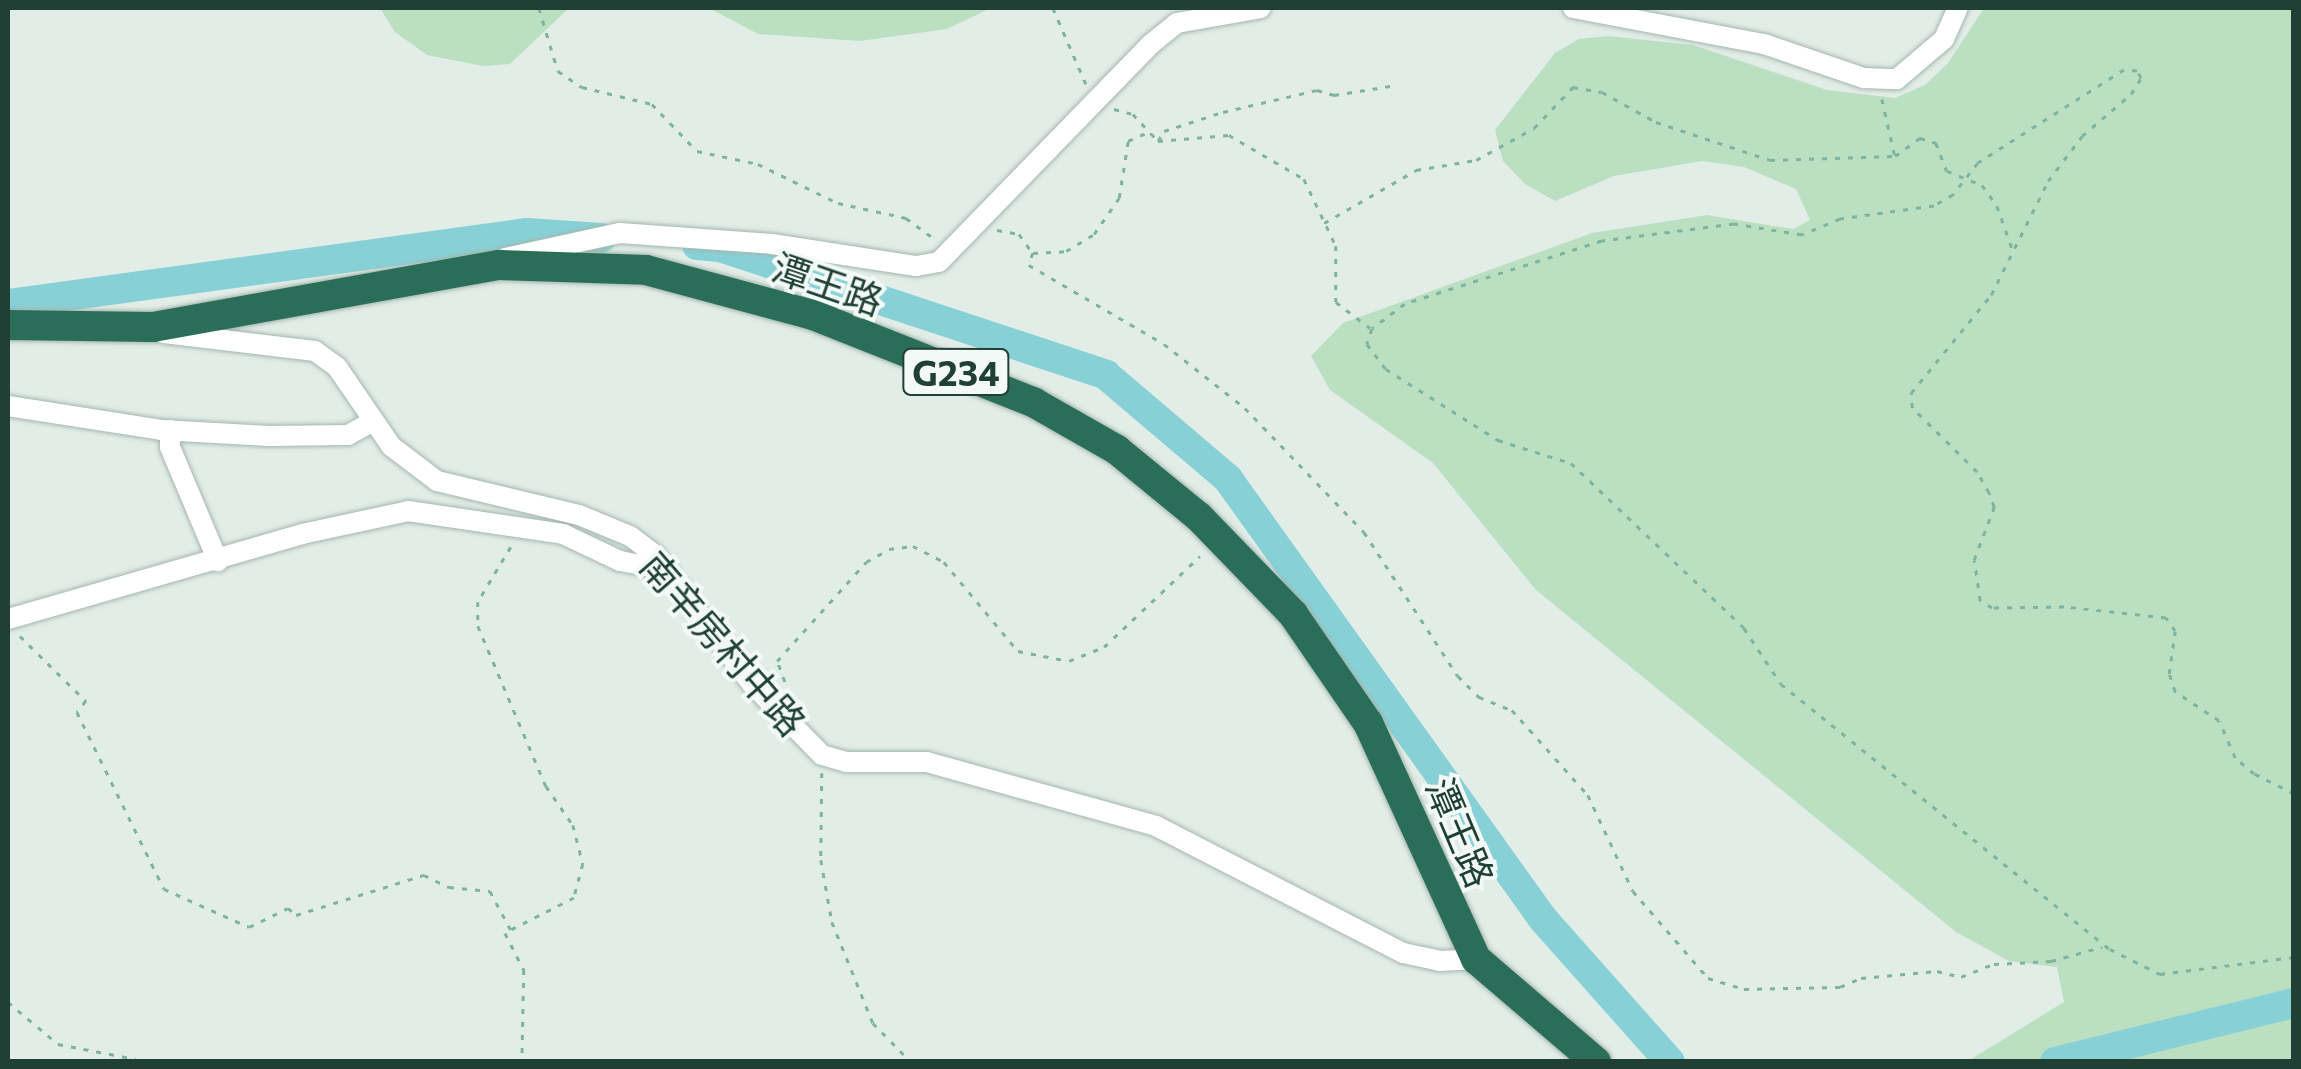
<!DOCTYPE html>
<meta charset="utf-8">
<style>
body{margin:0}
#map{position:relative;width:2301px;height:1069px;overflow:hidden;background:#e2ede7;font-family:Commissioner,"Noto Sans SC",sans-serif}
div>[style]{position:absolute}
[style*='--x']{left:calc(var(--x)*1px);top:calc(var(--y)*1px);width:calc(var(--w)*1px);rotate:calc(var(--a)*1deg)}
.green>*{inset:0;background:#bae0c1}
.river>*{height:30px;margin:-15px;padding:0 15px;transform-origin:15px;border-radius:15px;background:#87d1d6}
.path>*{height:2.5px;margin-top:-1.25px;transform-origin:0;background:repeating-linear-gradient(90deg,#80b39f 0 5px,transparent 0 13px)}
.roads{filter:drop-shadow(0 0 2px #a4b6ae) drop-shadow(0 0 2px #a4b6ae)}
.minor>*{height:20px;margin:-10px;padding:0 10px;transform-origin:10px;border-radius:10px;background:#fff}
.highway>*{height:30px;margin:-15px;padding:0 15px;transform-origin:15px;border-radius:15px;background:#2a6e5a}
span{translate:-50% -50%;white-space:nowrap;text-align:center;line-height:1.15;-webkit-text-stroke:8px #f3f9f6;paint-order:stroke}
.shield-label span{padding:2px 8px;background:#f3f9f6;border:2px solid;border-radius:8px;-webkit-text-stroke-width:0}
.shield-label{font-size:35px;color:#214035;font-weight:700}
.street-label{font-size:38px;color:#214035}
.frame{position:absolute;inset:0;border:10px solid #214035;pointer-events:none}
</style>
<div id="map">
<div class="green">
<div style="clip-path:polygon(380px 8px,569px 8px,510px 64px,483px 66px,427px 55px,395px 32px)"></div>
<div style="clip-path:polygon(709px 8px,991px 8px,947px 29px,860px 41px,758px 34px)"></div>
<div style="clip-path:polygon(1984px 8px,2293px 8px,2293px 1061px,1968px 1061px,2064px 1002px,2057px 967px,2009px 961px,1956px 932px,1536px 590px,1433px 463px,1330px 390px,1311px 356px,1343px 323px,1592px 233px,1707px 215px,1793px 229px,1810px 220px,1796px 189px,1744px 167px,1702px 161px,1614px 176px,1555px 201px,1525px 184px,1503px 161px,1495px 130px,1555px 53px,1579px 39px,1608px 36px,1693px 45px,1827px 90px,1895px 98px,1925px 85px,1948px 63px)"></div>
</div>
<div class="river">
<div style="--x:697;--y:245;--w:23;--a:5"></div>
<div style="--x:720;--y:247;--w:407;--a:18.3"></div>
<div style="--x:1106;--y:375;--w:160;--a:40.4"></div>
<div style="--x:1228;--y:479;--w:541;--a:54.4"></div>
<div style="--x:1543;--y:919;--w:191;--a:48.4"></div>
<div style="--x:8;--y:304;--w:524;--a:-7.79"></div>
<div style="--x:527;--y:233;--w:74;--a:3.9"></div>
<div style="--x:2055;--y:1062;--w:246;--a:-13.9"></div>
</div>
<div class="path">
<div style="--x:539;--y:8;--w:66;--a:73.2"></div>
<div style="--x:558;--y:71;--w:29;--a:34"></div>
<div style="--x:582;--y:87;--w:72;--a:13.7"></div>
<div style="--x:652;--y:104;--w:65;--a:46.2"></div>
<div style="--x:697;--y:151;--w:62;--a:12"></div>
<div style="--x:758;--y:164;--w:89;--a:26"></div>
<div style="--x:838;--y:203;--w:70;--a:12.4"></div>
<div style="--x:906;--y:218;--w:34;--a:36"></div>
<div style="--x:1053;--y:8;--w:83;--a:66.5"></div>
<div style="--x:1882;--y:99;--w:58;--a:77.2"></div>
<div style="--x:1895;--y:156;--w:31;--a:-36"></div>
<div style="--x:1920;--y:138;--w:17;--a:17"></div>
<div style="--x:1936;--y:143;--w:30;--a:69"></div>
<div style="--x:1947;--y:171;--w:38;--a:22"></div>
<div style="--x:1982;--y:185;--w:26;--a:54"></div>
<div style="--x:1997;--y:206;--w:45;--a:70.3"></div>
<div style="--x:1114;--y:109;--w:20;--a:15"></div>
<div style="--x:1133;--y:114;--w:37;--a:47"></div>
<div style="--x:1158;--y:141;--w:71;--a:-4.8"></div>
<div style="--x:1229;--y:135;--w:87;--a:30.4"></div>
<div style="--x:1304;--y:179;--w:74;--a:64.5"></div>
<div style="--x:1336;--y:246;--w:56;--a:90"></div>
<div style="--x:1336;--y:302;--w:43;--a:37.4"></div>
<div style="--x:1158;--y:141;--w:12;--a:-59"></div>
<div style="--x:1164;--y:131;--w:62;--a:-17.9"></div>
<div style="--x:1223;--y:112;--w:97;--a:-13.2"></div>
<div style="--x:1317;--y:90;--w:18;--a:16"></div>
<div style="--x:1334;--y:95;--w:57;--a:-9.1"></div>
<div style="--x:1324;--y:223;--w:106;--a:-29.9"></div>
<div style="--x:1416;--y:170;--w:61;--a:-9.5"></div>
<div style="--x:1476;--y:160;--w:66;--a:-28.9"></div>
<div style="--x:1534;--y:128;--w:57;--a:-46.4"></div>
<div style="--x:1573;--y:87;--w:29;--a:10"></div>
<div style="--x:1602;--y:92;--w:62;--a:29.1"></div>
<div style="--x:1656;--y:122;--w:120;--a:18.4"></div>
<div style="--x:1770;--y:160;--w:125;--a:-1.8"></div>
<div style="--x:997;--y:230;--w:22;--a:10"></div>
<div style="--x:1019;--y:234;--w:24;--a:54"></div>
<div style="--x:1033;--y:253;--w:33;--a:-3"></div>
<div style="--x:1066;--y:251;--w:33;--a:-31"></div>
<div style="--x:1094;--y:234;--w:44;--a:-55.2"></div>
<div style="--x:1119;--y:198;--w:58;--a:-81"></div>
<div style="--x:1128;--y:141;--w:22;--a:-24"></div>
<div style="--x:1033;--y:253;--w:13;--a:108"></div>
<div style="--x:1029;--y:265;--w:156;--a:30.3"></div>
<div style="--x:1164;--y:344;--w:103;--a:38.3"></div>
<div style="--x:1245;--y:408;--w:172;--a:46.2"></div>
<div style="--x:1364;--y:532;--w:172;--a:56.9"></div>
<div style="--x:1458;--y:676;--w:30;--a:45"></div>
<div style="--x:1479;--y:697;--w:35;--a:22"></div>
<div style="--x:1512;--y:710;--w:114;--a:48.2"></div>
<div style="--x:1588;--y:795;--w:106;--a:64.9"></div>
<div style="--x:1633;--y:891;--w:115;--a:49.2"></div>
<div style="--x:1708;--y:978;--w:38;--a:17"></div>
<div style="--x:1744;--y:989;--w:96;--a:-1.2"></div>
<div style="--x:1840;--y:987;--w:23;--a:-23"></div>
<div style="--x:1861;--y:978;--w:76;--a:-5.3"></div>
<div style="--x:1937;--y:971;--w:25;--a:14"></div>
<div style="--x:1961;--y:977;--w:35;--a:-22"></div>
<div style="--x:1994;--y:964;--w:57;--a:-3"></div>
<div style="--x:2051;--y:961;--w:53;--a:-15.4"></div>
<div style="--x:511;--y:547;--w:64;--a:121"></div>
<div style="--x:478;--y:602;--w:24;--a:90"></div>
<div style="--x:478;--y:626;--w:174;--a:67"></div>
<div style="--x:546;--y:786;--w:47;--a:55.3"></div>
<div style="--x:573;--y:825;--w:40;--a:75.6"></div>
<div style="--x:583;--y:864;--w:35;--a:105"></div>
<div style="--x:574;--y:898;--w:77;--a:153.1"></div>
<div style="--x:505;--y:933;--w:42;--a:62.8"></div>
<div style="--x:524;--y:970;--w:92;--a:91.2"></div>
<div style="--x:20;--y:636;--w:93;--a:44.6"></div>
<div style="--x:86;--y:701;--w:14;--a:129"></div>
<div style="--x:77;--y:712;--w:197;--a:63.8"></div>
<div style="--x:164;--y:889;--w:93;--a:24.1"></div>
<div style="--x:249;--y:927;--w:43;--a:-26"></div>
<div style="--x:288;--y:908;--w:11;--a:41"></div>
<div style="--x:296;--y:915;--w:134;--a:-17.4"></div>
<div style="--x:424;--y:875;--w:28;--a:26"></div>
<div style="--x:449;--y:887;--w:41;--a:5.6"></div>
<div style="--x:490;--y:891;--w:44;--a:61.7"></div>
<div style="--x:789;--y:694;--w:35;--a:-110"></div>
<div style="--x:777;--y:661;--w:133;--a:-48"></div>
<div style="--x:866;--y:562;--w:26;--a:-29"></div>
<div style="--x:889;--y:549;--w:24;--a:-7"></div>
<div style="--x:913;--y:546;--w:35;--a:27"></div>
<div style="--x:944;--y:562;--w:116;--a:50.3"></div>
<div style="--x:1018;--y:651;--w:52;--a:11.1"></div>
<div style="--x:1069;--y:661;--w:38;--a:-22"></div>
<div style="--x:1104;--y:647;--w:132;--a:-43.5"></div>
<div style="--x:822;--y:773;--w:87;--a:90.7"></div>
<div style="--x:821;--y:860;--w:63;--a:79.9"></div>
<div style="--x:832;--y:922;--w:109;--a:67.9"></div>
<div style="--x:873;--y:1023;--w:54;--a:45.7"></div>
<div style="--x:2294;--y:794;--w:45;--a:-153.4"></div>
<div style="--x:2254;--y:774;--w:25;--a:-140"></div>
<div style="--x:2235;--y:758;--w:40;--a:-113.4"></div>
<div style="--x:2219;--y:721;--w:53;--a:-146.6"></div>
<div style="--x:2175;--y:692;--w:19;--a:-108"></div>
<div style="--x:2169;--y:674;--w:43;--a:-82.1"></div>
<div style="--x:2175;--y:631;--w:16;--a:-125"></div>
<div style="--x:2166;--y:618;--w:103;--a:-173.8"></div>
<div style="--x:2064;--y:607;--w:72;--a:179.2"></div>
<div style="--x:1992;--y:608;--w:14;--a:-150"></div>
<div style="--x:1980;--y:601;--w:41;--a:-98.3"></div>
<div style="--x:1974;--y:560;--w:57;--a:-69.3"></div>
<div style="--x:1994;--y:507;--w:15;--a:-110"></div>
<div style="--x:1989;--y:493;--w:24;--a:-120"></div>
<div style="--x:1977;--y:472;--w:91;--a:-135.4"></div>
<div style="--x:1912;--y:408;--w:15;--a:-94"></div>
<div style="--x:1911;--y:393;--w:127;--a:-50.8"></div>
<div style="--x:1991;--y:295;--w:127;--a:-63.4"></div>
<div style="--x:2048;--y:181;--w:56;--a:-52.9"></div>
<div style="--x:2082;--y:136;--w:65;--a:-40.6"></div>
<div style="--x:2131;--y:94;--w:19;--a:-58"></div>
<div style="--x:2141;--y:78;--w:8;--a:-120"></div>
<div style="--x:2137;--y:71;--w:13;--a:-176"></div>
<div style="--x:2124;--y:70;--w:173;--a:147.5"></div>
<div style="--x:1978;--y:163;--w:41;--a:128"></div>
<div style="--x:1953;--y:195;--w:22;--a:150"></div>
<div style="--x:1934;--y:206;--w:95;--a:172.1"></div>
<div style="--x:1840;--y:219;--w:41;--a:157.2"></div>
<div style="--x:1802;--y:235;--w:69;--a:-170.8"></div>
<div style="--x:1734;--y:224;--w:133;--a:172.7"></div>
<div style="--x:1602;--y:241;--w:207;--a:162.3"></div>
<div style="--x:1405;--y:304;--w:41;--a:142.9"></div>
<div style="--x:1372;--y:329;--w:16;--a:108"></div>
<div style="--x:1367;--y:344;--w:31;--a:53"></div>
<div style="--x:1386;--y:369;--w:133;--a:32.4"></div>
<div style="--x:1498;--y:440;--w:77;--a:17.5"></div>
<div style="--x:1571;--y:463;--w:239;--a:43.6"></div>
<div style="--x:1744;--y:628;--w:67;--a:56.5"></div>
<div style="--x:1781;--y:684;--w:422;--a:38.9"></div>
<div style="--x:2110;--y:949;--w:56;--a:26.6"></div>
<div style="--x:2160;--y:974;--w:135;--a:-7.2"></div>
<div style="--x:8;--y:1002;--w:65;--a:40"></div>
<div style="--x:58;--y:1044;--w:79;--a:10.9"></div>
</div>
<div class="roads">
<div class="minor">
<div style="--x:1573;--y:8;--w:194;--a:10.7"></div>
<div style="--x:1764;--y:44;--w:106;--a:18.8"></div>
<div style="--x:1864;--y:78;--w:33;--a:2"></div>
<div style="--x:1897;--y:79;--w:62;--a:-40.4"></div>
<div style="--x:1944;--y:39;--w:34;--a:-66"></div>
<div style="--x:505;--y:258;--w:118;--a:-12.3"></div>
<div style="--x:620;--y:233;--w:152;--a:4.1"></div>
<div style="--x:772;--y:244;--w:146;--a:8.7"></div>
<div style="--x:916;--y:266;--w:23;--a:-10"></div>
<div style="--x:939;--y:262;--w:304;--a:-45.8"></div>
<div style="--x:1151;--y:44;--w:33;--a:-39"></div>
<div style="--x:1177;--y:23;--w:85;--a:-10.1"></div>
<div style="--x:164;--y:333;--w:152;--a:6.8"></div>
<div style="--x:315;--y:351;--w:27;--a:36"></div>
<div style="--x:337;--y:367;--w:96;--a:55.6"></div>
<div style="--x:391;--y:446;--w:58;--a:37.3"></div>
<div style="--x:437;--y:481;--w:146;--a:13.5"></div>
<div style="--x:579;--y:515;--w:55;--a:22.4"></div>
<div style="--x:630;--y:536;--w:31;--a:37"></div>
<div style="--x:655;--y:555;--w:161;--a:53.1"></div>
<div style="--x:752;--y:684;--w:100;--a:45.4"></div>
<div style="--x:822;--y:755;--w:25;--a:16"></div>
<div style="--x:846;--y:762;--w:81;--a:0"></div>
<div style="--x:927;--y:762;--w:238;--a:15.6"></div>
<div style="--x:1156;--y:826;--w:278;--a:27.2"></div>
<div style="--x:1403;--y:953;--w:38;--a:12"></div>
<div style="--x:1440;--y:961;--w:36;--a:-3"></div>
<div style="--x:8;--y:406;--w:155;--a:8.9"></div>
<div style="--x:161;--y:430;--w:108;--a:3.2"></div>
<div style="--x:269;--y:436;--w:79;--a:-0.7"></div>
<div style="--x:348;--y:435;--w:25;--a:-29"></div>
<div style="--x:170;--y:430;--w:17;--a:90"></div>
<div style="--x:170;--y:447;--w:124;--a:67.2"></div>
<div style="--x:8;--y:619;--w:306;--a:-16.1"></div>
<div style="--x:302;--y:534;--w:108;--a:-12.2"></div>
<div style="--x:408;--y:511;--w:157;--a:8.4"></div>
<div style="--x:563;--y:534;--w:63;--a:25.3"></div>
<div style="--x:620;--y:561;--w:49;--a:10.6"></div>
</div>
<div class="highway">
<div style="--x:8;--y:325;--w:145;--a:0.8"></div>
<div style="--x:153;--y:327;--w:352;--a:-10.2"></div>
<div style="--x:499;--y:265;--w:147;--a:1.9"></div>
<div style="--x:646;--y:270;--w:173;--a:15.1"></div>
<div style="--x:813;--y:315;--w:237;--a:21.6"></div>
<div style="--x:1033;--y:402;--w:97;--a:29.7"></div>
<div style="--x:1117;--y:450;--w:106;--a:39.3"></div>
<div style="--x:1199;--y:517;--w:135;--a:45.9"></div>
<div style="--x:1293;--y:614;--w:132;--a:55.5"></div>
<div style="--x:1368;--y:723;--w:260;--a:65.4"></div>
<div style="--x:1476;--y:959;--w:158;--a:40.6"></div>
</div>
</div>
<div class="shield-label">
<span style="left:956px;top:372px">G234</span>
</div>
<div class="street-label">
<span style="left:828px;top:283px;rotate:19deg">潭王路</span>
<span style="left:724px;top:643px;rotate:49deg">南辛房村中路</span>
<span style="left:1461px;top:832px;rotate:67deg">潭王路</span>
</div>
<div class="frame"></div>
</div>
